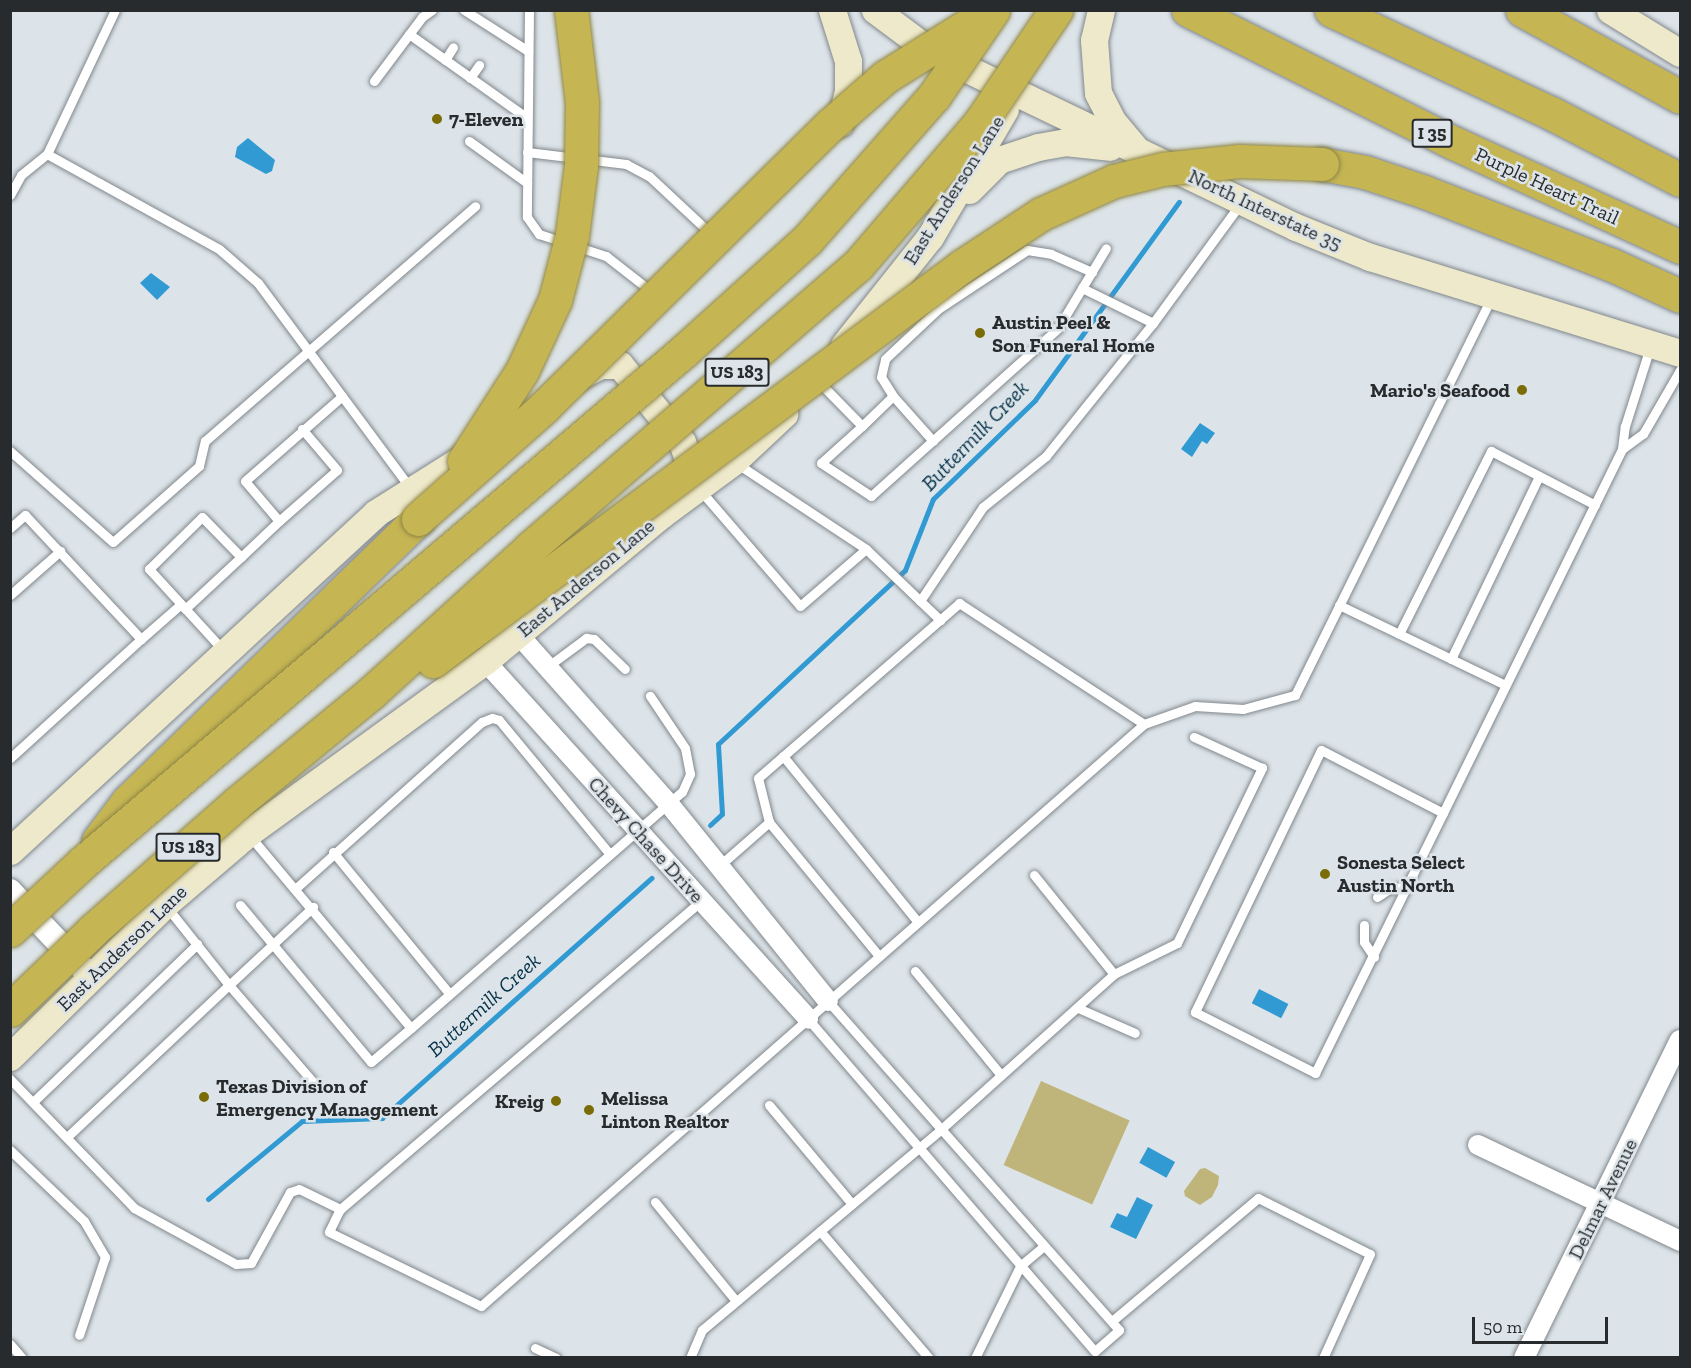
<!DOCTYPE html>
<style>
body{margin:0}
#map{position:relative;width:1691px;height:1368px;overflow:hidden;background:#dce4e9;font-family:"Zilla Slab",serif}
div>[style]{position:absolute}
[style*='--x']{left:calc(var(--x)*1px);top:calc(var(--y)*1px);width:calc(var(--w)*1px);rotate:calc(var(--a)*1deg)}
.green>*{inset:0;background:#bfb57b;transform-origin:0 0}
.water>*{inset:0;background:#329ad2;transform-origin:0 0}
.stream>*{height:5px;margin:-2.5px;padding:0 2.5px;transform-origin:2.5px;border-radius:2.5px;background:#329ad2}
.roads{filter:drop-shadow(0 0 2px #81878c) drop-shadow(0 0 2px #81878c)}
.service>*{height:9px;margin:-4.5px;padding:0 4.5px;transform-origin:4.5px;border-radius:4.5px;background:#fff}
.minor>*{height:20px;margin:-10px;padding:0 10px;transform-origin:10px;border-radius:10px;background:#fff}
.tertiary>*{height:24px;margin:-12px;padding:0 12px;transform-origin:12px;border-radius:12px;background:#fff}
.secondary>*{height:27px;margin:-13.5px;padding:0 13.5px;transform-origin:13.5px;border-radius:13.5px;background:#eee9cb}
.motorway>*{height:33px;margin:-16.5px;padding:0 16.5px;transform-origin:16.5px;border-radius:16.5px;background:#c5b553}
.bridges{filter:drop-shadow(0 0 2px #8e8546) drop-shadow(0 0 2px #8e8546)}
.motorway-bridge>*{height:33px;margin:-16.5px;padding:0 16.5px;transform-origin:16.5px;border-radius:16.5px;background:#c5b553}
.dots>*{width:16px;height:16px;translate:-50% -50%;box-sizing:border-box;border:3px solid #dce4e9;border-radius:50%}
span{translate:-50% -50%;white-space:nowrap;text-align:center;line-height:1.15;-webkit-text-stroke:5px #dce4e9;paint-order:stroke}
.shield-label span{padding:2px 4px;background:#dce4e9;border:2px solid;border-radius:4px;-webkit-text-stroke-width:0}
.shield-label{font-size:18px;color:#282b2d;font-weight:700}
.poi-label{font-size:20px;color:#282b2d;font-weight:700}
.left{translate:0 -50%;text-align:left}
.right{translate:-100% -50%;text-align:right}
.street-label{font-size:20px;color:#282b2d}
.water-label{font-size:21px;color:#033047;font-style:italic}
.frame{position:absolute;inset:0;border:12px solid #282b2d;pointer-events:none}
.scale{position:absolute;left:1472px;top:1317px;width:136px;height:27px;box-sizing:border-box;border:3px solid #282b2d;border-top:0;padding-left:8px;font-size:18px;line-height:21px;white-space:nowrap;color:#282b2d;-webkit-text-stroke:4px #dce4e9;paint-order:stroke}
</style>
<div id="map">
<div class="green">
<div style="left:1041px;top:1081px;width:97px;height:92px;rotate:24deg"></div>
<div style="clip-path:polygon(1205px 1168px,1219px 1176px,1218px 1185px,1212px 1197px,1200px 1205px,1185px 1196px,1184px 1191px,1200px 1169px)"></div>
</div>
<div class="water">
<div style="clip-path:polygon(248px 138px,275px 160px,272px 171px,266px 174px,235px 157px,237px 147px)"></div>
<div style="clip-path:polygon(151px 273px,170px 287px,157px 300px,140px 283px)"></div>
<div style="clip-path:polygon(1200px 423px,1215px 433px,1207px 444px,1202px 441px,1192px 457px,1181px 449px)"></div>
<div style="left:1259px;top:989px;width:33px;height:16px;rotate:27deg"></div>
<div style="left:1148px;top:1147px;width:31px;height:18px;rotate:29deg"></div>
<div style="clip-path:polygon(1137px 1197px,1153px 1205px,1136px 1239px,1110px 1227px,1117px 1213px,1127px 1217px)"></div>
</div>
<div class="stream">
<div style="--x:710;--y:825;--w:16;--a:-43"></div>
<div style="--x:722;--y:814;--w:70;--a:-93.3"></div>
<div style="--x:718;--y:744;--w:255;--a:-42.9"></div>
<div style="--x:905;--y:570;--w:76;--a:-68.5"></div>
<div style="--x:933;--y:499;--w:142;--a:-44.1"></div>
<div style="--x:1035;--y:400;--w:245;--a:-54"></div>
<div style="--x:208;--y:1199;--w:122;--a:-39.7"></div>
<div style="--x:302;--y:1121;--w:80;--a:-2.1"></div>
<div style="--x:382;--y:1118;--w:361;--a:-41.7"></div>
</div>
<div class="roads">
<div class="service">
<div style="--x:464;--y:10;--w:76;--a:32.6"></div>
<div style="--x:529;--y:10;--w:207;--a:90.6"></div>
<div style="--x:527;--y:217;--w:21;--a:55"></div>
<div style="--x:539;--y:234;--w:71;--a:18.2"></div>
<div style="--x:606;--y:256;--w:58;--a:38"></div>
<div style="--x:409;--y:34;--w:145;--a:35.4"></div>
<div style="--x:445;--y:60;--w:15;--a:-58"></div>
<div style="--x:470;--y:78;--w:16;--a:-55"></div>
<div style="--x:374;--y:81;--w:80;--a:-53.1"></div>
<div style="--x:422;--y:17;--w:12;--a:-35"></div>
<div style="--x:469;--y:141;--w:72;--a:35.9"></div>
<div style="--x:527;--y:152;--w:100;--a:6.9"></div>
<div style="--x:626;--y:164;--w:26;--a:28"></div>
<div style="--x:649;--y:176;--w:85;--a:43.1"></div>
<div style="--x:47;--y:154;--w:196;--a:28.9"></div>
<div style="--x:219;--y:249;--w:52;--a:41.1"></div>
<div style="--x:258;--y:283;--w:257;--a:53.4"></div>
<div style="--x:10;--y:195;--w:23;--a:-61"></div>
<div style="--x:21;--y:175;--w:33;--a:-39"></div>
<div style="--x:47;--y:154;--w:159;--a:-64.7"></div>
<div style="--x:1082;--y:288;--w:79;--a:26.2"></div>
<div style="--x:818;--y:381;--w:63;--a:45.6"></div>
<div style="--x:862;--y:426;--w:43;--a:-44.1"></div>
<div style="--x:862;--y:426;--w:55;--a:137.9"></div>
<div style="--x:821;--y:463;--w:60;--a:33.4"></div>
<div style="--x:871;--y:496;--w:251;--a:-41.9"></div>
<div style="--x:1058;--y:328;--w:93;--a:-59"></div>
<div style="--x:933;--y:441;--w:60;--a:-131.6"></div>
<div style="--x:893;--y:396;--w:22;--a:-122"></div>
<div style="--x:881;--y:377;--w:18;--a:-77"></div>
<div style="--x:885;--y:359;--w:73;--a:-43.3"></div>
<div style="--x:938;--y:309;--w:107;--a:-33.5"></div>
<div style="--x:1027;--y:250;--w:24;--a:9"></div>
<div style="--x:1051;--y:254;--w:45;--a:23.7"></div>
<div style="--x:1622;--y:449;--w:26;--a:-36"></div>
<div style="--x:1643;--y:434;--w:74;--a:-60"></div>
<div style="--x:10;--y:451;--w:137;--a:41.5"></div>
<div style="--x:113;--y:542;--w:115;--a:-41.5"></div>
<div style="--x:199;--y:466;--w:26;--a:-77"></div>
<div style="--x:205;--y:441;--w:358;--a:-41"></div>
<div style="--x:736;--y:463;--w:156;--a:33.5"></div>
<div style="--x:866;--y:549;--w:103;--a:43.8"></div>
<div style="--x:700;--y:490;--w:153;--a:49.2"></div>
<div style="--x:800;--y:606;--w:87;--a:-40.8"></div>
<div style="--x:279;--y:521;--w:77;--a:-41.3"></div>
<div style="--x:337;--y:470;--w:54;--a:-130.5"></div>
<div style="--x:10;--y:528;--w:20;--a:-41"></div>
<div style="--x:25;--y:515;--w:170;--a:46.9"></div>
<div style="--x:141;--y:639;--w:177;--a:137.7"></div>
<div style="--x:10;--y:595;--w:67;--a:-41.3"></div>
<div style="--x:920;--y:601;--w:113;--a:-56.2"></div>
<div style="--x:983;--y:507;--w:81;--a:-39"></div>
<div style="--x:1046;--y:456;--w:171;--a:-51.2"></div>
<div style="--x:1153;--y:323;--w:147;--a:-53.8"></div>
<div style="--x:1339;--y:605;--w:184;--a:25.7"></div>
<div style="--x:185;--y:609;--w:76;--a:-42.9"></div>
<div style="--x:1399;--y:634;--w:205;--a:-63.3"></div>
<div style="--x:1491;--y:451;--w:117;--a:27.4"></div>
<div style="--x:141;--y:639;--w:53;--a:-41.2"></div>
<div style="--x:223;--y:650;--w:110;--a:-132.4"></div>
<div style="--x:149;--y:569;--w:74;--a:-44.5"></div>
<div style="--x:202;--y:517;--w:56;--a:45.7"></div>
<div style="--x:241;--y:557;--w:52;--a:-43.5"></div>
<div style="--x:279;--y:521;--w:52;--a:-130.4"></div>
<div style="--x:245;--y:481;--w:129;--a:-41.2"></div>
<div style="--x:1451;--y:659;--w:203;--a:-64.3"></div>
<div style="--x:547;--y:667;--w:49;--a:-36.6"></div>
<div style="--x:586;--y:638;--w:8;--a:7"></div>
<div style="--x:594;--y:639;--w:43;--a:44.1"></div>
<div style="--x:783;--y:756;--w:214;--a:50.9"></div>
<div style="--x:1443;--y:813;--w:137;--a:-152.7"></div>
<div style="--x:1321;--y:750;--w:291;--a:115.7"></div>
<div style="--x:1195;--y:1012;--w:135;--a:26.9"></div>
<div style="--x:1315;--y:1073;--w:695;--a:-63.8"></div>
<div style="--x:1622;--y:449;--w:23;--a:-83"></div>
<div style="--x:1625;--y:426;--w:83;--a:-72.4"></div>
<div style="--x:249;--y:835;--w:252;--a:50"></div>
<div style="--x:411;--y:1028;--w:359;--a:-41.1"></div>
<div style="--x:682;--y:792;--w:20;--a:-66"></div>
<div style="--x:690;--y:774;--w:26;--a:-101"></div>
<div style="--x:685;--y:748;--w:63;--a:-123.9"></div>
<div style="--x:333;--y:852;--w:183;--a:50.6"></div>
<div style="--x:719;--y:866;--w:67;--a:-41.3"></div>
<div style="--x:1034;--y:875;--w:127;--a:51.1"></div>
<div style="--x:295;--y:889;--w:251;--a:-41.8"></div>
<div style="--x:482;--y:722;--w:11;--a:-22"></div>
<div style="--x:492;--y:718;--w:7;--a:16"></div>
<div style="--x:499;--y:720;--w:173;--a:50.4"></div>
<div style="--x:1377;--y:897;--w:14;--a:-34"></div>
<div style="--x:1389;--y:889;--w:20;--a:-9"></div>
<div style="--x:701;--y:901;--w:475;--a:139.5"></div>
<div style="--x:340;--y:1209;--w:25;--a:116"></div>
<div style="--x:329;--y:1232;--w:169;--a:26"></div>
<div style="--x:481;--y:1306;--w:882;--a:-41.28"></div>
<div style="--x:1144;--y:724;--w:54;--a:-19.4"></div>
<div style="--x:1195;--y:706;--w:48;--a:3.6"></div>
<div style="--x:1243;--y:709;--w:54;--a:-15.1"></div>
<div style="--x:1295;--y:695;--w:445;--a:-63.7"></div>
<div style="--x:240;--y:905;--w:204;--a:50.2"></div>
<div style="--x:371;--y:1062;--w:52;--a:-40.4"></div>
<div style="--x:166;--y:906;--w:101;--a:51.4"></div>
<div style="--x:229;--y:985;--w:115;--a:-42.9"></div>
<div style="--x:1364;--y:925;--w:17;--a:90"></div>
<div style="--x:1364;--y:942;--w:18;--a:56"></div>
<div style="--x:879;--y:956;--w:173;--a:-129.4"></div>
<div style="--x:769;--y:822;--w:45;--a:-104"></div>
<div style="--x:758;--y:778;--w:267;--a:-41"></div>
<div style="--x:959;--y:603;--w:221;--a:33.2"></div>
<div style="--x:915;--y:971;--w:135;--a:50.4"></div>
<div style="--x:1078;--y:1008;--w:62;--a:23.7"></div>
<div style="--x:808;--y:1019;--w:439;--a:49.2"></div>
<div style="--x:1095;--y:1351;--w:32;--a:-41"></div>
<div style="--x:1119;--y:1330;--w:439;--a:-131.5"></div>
<div style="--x:10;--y:1079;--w:179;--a:46.1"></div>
<div style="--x:134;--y:1208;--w:116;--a:28.8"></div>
<div style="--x:236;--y:1264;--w:15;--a:-4"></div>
<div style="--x:251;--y:1263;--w:81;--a:-61.2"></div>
<div style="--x:290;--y:1192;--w:9;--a:-18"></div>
<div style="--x:299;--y:1189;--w:46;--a:26"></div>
<div style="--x:33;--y:1102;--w:228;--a:-43.9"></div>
<div style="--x:769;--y:1105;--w:129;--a:50"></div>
<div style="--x:67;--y:1137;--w:222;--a:-43.2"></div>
<div style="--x:229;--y:985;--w:128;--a:49.1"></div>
<div style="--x:10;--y:1150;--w:103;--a:43.8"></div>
<div style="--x:84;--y:1221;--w:42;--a:59.7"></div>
<div style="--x:105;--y:1257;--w:82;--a:108.4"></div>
<div style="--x:655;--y:1202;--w:128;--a:50.7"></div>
<div style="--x:820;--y:1231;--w:167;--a:49.4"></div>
<div style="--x:1112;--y:1321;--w:191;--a:-40.1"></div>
<div style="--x:1258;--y:1198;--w:125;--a:26.6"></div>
<div style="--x:1370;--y:1254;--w:114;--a:114.3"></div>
<div style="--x:10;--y:1344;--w:18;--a:49"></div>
<div style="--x:535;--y:1348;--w:23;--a:25"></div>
<div style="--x:690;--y:1358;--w:30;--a:-67"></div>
<div style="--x:702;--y:1330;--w:309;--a:-40"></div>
<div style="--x:939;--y:1131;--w:235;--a:-41.9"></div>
<div style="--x:1114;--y:974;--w:70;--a:-26.2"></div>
<div style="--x:1177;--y:943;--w:195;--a:-64.1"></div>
<div style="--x:1262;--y:768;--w:75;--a:-155.5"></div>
<div style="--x:975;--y:1358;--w:102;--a:-63.9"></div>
<div style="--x:1020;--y:1266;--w:31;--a:-40"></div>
</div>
<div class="minor">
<div style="--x:518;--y:634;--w:227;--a:48.4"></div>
<div style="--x:669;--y:804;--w:253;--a:51.1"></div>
<div style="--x:485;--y:661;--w:482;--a:47.9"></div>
<div style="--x:1478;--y:1145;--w:224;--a:25.4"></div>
<div style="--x:1524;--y:1358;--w:354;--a:-63.9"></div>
</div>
<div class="tertiary">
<div style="--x:10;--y:891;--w:118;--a:46.7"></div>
</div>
<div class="secondary">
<div style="--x:832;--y:10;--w:53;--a:72.6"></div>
<div style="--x:848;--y:61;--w:30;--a:90"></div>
<div style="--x:848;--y:91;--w:33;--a:104"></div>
<div style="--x:875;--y:10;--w:69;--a:36.7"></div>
<div style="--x:930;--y:51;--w:406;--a:25.7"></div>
<div style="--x:1296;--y:227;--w:80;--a:22.1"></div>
<div style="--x:1370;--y:257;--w:325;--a:17.2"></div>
<div style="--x:1101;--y:10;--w:31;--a:103"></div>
<div style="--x:1094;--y:40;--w:53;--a:85.7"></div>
<div style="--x:1098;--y:93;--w:33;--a:63"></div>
<div style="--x:1113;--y:122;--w:33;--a:50"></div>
<div style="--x:1610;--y:10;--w:82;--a:31.6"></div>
<div style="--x:969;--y:190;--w:42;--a:-45"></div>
<div style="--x:999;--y:160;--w:41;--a:-18.4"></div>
<div style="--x:1038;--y:147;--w:27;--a:-10"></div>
<div style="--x:1065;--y:142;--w:45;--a:6.3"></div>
<div style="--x:844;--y:345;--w:138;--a:-51.5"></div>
<div style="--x:930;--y:237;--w:148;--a:-59.6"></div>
<div style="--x:577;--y:377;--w:27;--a:-27"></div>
<div style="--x:601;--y:365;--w:19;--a:0"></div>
<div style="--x:620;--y:365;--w:99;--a:51.2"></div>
<div style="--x:682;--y:442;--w:21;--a:71"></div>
<div style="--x:689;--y:462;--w:26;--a:108"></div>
<div style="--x:10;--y:851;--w:498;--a:-42.7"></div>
<div style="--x:376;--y:513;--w:122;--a:-32.3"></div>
<div style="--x:10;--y:1057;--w:218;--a:-44.6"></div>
<div style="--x:165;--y:904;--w:109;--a:-40.5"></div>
<div style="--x:248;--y:833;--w:293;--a:-36"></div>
<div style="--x:485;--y:661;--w:229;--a:-39.7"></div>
<div style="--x:661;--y:515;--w:91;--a:-36.5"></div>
<div style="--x:734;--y:461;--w:69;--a:-43.2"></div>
</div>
<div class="motorway">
<div style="--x:1188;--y:10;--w:297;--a:26.6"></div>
<div style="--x:1454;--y:143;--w:249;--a:24.7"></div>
<div style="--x:1331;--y:10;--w:243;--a:25.1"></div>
<div style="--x:1551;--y:113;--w:145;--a:27.4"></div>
<div style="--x:1522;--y:10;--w:180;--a:28.8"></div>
<div style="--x:1322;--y:164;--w:44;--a:10.5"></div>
<div style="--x:1365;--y:172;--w:63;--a:18.4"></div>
<div style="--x:1425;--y:192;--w:199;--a:21.3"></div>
<div style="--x:1610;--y:264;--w:77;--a:24.6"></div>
<div style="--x:98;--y:841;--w:50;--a:-53.1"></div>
<div style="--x:128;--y:801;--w:405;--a:-44.2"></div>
</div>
</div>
<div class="bridges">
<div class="motorway-bridge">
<div style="--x:464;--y:461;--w:107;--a:-57.2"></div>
<div style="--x:522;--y:371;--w:78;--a:-65.1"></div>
<div style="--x:555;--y:300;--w:67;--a:-75.3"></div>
<div style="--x:572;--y:235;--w:70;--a:-82.6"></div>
<div style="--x:581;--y:166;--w:64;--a:-89.1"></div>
<div style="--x:582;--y:102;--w:93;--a:-96.8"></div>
<div style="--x:418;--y:519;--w:169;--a:-41.6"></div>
<div style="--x:544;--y:407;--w:402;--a:-44.6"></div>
<div style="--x:830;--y:125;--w:73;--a:-41.1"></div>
<div style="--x:885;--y:77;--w:119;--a:-32"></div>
<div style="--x:433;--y:661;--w:660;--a:-36.75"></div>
<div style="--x:962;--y:266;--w:95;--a:-33.4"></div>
<div style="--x:1041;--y:214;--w:80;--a:-24.3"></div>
<div style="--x:1114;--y:181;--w:49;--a:-14"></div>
<div style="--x:1162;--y:169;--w:78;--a:-5.9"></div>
<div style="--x:1240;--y:161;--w:82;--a:2.1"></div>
<div style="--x:10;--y:930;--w:98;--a:-42.9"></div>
<div style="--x:82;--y:863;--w:790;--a:-40.38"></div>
<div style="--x:684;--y:351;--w:166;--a:-42.1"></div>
<div style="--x:807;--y:240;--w:192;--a:-48.6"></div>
<div style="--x:934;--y:96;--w:104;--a:-55.5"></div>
<div style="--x:10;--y:1010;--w:115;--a:-43.9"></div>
<div style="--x:93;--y:930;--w:192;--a:-41.4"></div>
<div style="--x:237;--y:803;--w:175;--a:-39.4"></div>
<div style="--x:372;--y:692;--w:214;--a:-42.3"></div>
<div style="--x:530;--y:548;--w:433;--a:-40.8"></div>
<div style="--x:858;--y:265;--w:186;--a:-49.4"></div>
<div style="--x:979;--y:124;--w:138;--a:-56"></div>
</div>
</div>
<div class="dots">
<div style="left:437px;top:119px;background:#7a6c06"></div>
<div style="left:980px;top:333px;background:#7a6c06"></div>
<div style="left:1522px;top:390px;background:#7a6c06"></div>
<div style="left:1325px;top:874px;background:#7a6c06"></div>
<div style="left:204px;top:1097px;background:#7a6c06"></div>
<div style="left:556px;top:1101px;background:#7a6c06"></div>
<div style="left:589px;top:1110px;background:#7a6c06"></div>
</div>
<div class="shield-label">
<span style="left:1432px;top:133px">I 35</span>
<span style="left:737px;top:372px">US 183</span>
<span style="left:188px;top:847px">US 183</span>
</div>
<div class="poi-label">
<span class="left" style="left:449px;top:119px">7-Eleven</span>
<span class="left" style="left:992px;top:334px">Austin Peel &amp;<br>Son Funeral Home</span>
<span class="right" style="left:1510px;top:390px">Mario's Seafood</span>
<span class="left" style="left:1337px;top:874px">Sonesta Select<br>Austin North</span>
<span class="left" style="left:216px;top:1098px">Texas Division of<br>Emergency Management</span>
<span class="left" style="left:601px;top:1110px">Melissa<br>Linton Realtor</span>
<span class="right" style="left:544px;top:1101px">Kreig</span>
</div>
<div class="street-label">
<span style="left:1547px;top:186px;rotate:25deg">Purple Heart Trail</span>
<span style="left:954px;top:190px;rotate:-58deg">East Anderson Lane</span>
<span style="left:1265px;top:210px;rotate:25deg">North Interstate 35</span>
<span style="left:586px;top:578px;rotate:-40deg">East Anderson Lane</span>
<span style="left:646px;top:840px;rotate:48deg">Chevy Chase Drive</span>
<span style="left:122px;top:948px;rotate:-44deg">East Anderson Lane</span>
<span style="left:1603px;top:1199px;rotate:-64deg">Delmar Avenue</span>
</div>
<div class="water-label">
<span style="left:975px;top:436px;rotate:-46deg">Buttermilk Creek</span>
<span style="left:484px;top:1005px;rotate:-42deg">Buttermilk Creek</span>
</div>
<div class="frame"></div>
<div class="scale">50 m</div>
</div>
